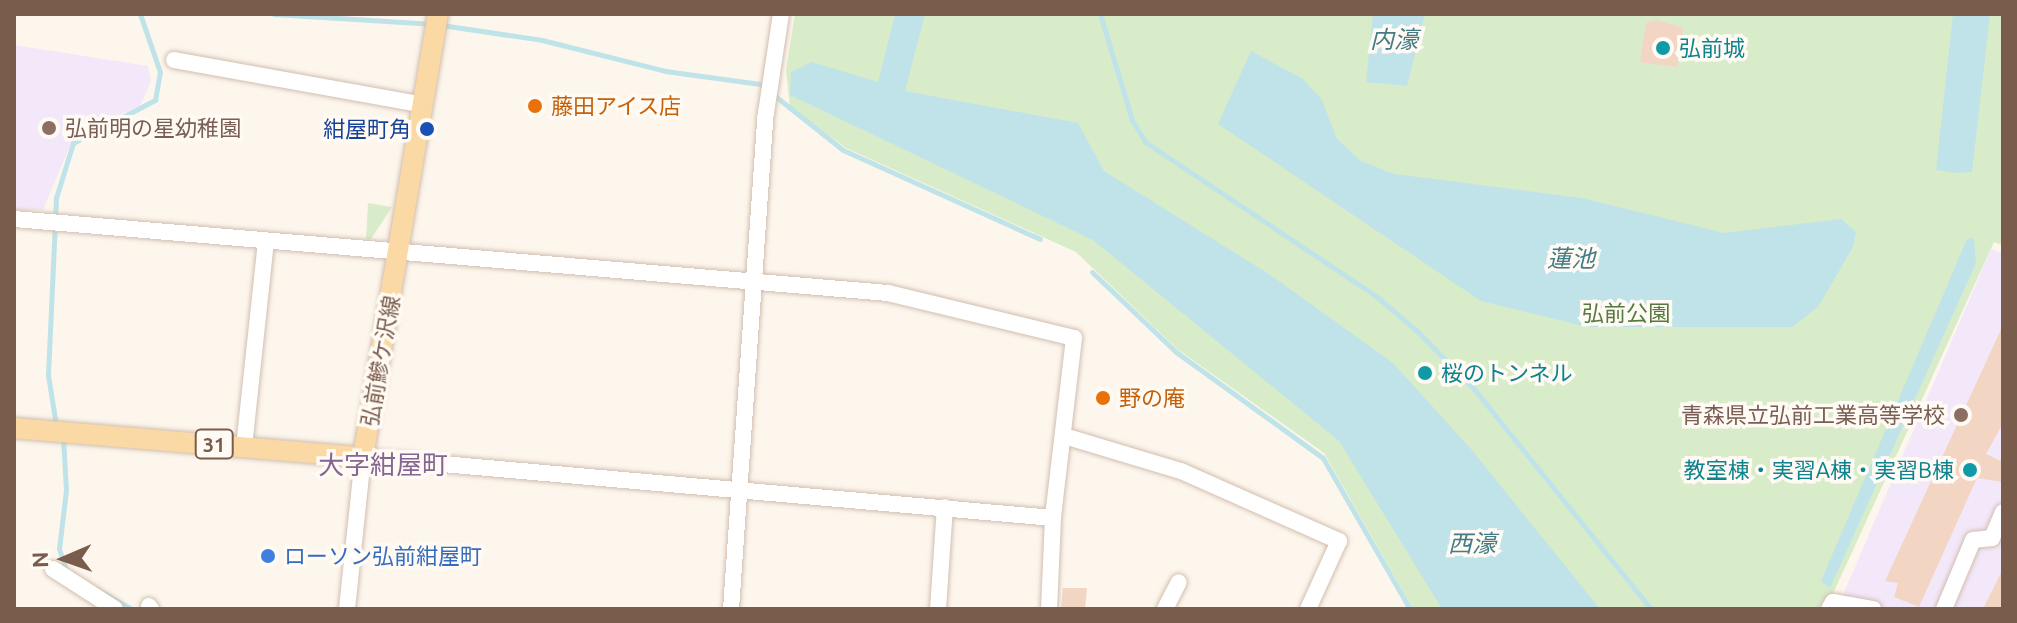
<!DOCTYPE html>
<meta charset="utf-8">
<style>
body{margin:0}
#map{position:relative;width:2017px;height:623px;overflow:hidden;background:#fdf6ec;font-family:Ubuntu,"Noto Sans JP",sans-serif}
div>[style]{position:absolute}
[style*='--x']{left:calc(var(--x)*1px);top:calc(var(--y)*1px);width:calc(var(--w)*1px);rotate:calc(var(--a)*1deg)}
.education>*{inset:0;background:#f3e8fa}
.green>*{inset:0;background:#d8ecc9}
.water>*{inset:0;background:#bfe3e8}
.stream>*{height:5px;margin:-2.5px;padding:0 2.5px;transform-origin:2.5px;border-radius:2.5px;background:#bfe3e8}
.building>*{inset:0;background:#f3d5c3}
.roads{filter:drop-shadow(0 0 2px #d1beb0) drop-shadow(0 0 2px #d1beb0)}
.minor>*{height:16px;margin:-8px;padding:0 8px;transform-origin:8px;border-radius:8px;background:#fff}
.major>*{height:20px;margin:-10px;padding:0 10px;transform-origin:10px;border-radius:10px;background:#fbd9a5}
.dots>*{width:22px;height:22px;translate:-50% -50%;box-sizing:border-box;border:4px solid #fffaf3;border-radius:50%}
span{translate:-50% -50%;white-space:nowrap;text-align:center;line-height:1.15;-webkit-text-stroke:7px #fffaf3;paint-order:stroke}
.shield-label span{padding:2px 6px;background:#fffaf3;border:2px solid;border-radius:6px;-webkit-text-stroke-width:0}
.shield-label{font-size:20px;color:#7a5c4d;font-weight:700}
.culture-label{font-size:22px;color:#0d838f}
.left{translate:0 -50%;text-align:left}
.right{translate:-100% -50%;text-align:right}
.food-label{font-size:22px;color:#c56008}
.education-label{font-size:22px;color:#785e54}
.transit-label{font-size:22px;color:#164399}
.park-label{font-size:22px;color:#537a41}
.street-label{font-size:22px;color:#7a5c4d}
.shop-label{font-size:22px;color:#366cbe}
.water-label{font-size:24px;color:#437c86;font-style:italic}
.quarter-label{font-size:26px;color:#846695}
.frame{position:absolute;inset:0;border:16px solid #7a5c4d;pointer-events:none}
.north{position:absolute;left:24px;top:519px;width:80px;height:80px;-webkit-text-stroke:6px #fffaf3;paint-order:stroke;rotate:268deg;font-size:22px;font-weight:700;line-height:32px;text-align:center;color:#7a5c4d}
.north::after{content:'';display:block;margin:auto;width:28px;height:36px;background:#7a5c4d;clip-path:polygon(50% 0,100% 100%,50% 72%,0 100%)}
</style>
<div id="map">
<div class="education">
<div style="clip-path:polygon(14px 45px,148px 66px,151px 81px,140px 106px,75px 134px,43px 210px,14px 210px)"></div>
<div style="clip-path:polygon(1991px 249px,2003px 254px,2003px 609px,1837px 609px)"></div>
</div>
<div class="green">
<div style="clip-path:polygon(795px 14px,2003px 14px,2003px 245px,1994px 242px,1826px 609px,1413px 609px,1324px 453px,1177px 349px,1076px 252px,846px 148px,790px 107px,786px 70px)"></div>
<div style="clip-path:polygon(368px 203px,392px 207px,371px 239px,366px 239px)"></div>
</div>
<div class="water">
<div style="clip-path:polygon(895px 14px,925px 14px,905px 91px,1078px 123px,1104px 171px,1272px 276px,1393px 363px,1471px 449px,1600px 609px,1442px 609px,1339px 441px,1093px 240px,790px 95px,791px 72px,812px 62px,878px 82px)"></div>
<div style="clip-path:polygon(1373px 14px,1425px 14px,1407px 86px,1366px 82px)"></div>
<div style="clip-path:polygon(1953px 14px,1990px 14px,1972px 172px,1957px 173px,1936px 170px)"></div>
<div style="clip-path:polygon(1251px 51px,1303px 79px,1322px 100px,1337px 139px,1361px 161px,1394px 174px,1582px 198px,1724px 233px,1841px 219px,1856px 232px,1853px 247px,1818px 307px,1792px 327px,1588px 327px,1481px 301px,1218px 124px)"></div>
<div style="clip-path:polygon(1974px 238px,1976px 263px,1830px 588px,1821px 581px,1967px 239px)"></div>
</div>
<div class="stream">
<div style="--x:274;--y:14;--w:157;--a:3.6"></div>
<div style="--x:1100;--y:14;--w:111;--a:73.2"></div>
<div style="--x:1132;--y:120;--w:26;--a:59"></div>
<div style="--x:1145;--y:142;--w:278;--a:33.7"></div>
<div style="--x:1376;--y:296;--w:54;--a:40.5"></div>
<div style="--x:1417;--y:331;--w:81;--a:45.5"></div>
<div style="--x:1474;--y:389;--w:282;--a:51.2"></div>
<div style="--x:441;--y:25;--w:102;--a:8.4"></div>
<div style="--x:542;--y:40;--w:127;--a:14.1"></div>
<div style="--x:665;--y:71;--w:96;--a:7.8"></div>
<div style="--x:760;--y:84;--w:106;--a:38.5"></div>
<div style="--x:843;--y:150;--w:216;--a:24.3"></div>
<div style="--x:1092;--y:272;--w:116;--a:43.6"></div>
<div style="--x:1176;--y:352;--w:181;--a:35.8"></div>
<div style="--x:1323;--y:458;--w:174;--a:60.1"></div>
<div style="--x:56;--y:425;--w:51;--a:-99.1"></div>
<div style="--x:48;--y:375;--w:177;--a:-87.4"></div>
<div style="--x:56;--y:198;--w:58;--a:-72.8"></div>
<div style="--x:73;--y:143;--w:93;--a:-27.7"></div>
<div style="--x:155;--y:100;--w:28;--a:-80"></div>
<div style="--x:160;--y:72;--w:61;--a:-109"></div>
<div style="--x:63;--y:437;--w:53;--a:86.8"></div>
<div style="--x:66;--y:490;--w:59;--a:96.8"></div>
<div style="--x:59;--y:549;--w:24;--a:71"></div>
<div style="--x:96;--y:589;--w:41;--a:29.1"></div>
</div>
<div class="building">
<div style="clip-path:polygon(1657px 20px,1683px 28px,1677px 67px,1640px 62px,1646px 23px)"></div>
<div style="clip-path:polygon(2003px 325px,2003px 423px,1986px 454px,2003px 462px,2003px 482px,1977px 478px,1919px 607px,1894px 597px,1898px 583px,1885px 581px)"></div>
<div style="clip-path:polygon(2003px 569px,2003px 609px,1983px 609px)"></div>
<div style="clip-path:polygon(1063px 588px,1087px 588px,1085px 609px,1061px 609px)"></div>
</div>
<div class="roads">
<div class="minor">
<div style="--x:174;--y:60;--w:253;--a:10.2"></div>
<div style="--x:14;--y:219;--w:877;--a:4.84"></div>
<div style="--x:888;--y:293;--w:191;--a:13.6"></div>
<div style="--x:1074;--y:338;--w:181;--a:96.7"></div>
<div style="--x:1064;--y:436;--w:122;--a:16.7"></div>
<div style="--x:1181;--y:471;--w:173;--a:23.9"></div>
<div style="--x:1339;--y:541;--w:75;--a:114.5"></div>
<div style="--x:244;--y:447;--w:207;--a:-83.9"></div>
<div style="--x:53;--y:569;--w:74;--a:32.8"></div>
<div style="--x:149;--y:606;--w:4;--a:56"></div>
<div style="--x:347;--y:609;--w:153;--a:-84"></div>
<div style="--x:363;--y:457;--w:693;--a:5.05"></div>
<div style="--x:1053;--y:518;--w:91;--a:92.5"></div>
<div style="--x:731;--y:609;--w:497;--a:-86"></div>
<div style="--x:766;--y:113;--w:100;--a:-81.4"></div>
<div style="--x:938;--y:609;--w:102;--a:-86.1"></div>
<div style="--x:1165;--y:609;--w:30;--a:-63"></div>
<div style="--x:1829;--y:609;--w:8;--a:-60"></div>
<div style="--x:1833;--y:602;--w:41;--a:9.9"></div>
<div style="--x:1944;--y:609;--w:75;--a:-67.2"></div>
<div style="--x:1973;--y:540;--w:19;--a:-6"></div>
<div style="--x:1992;--y:538;--w:28;--a:-67"></div>
</div>
<div class="major">
<div style="--x:14;--y:428;--w:350;--a:4.8"></div>
<div style="--x:363;--y:457;--w:449;--a:-80.4"></div>
</div>
</div>
<div class="dots">
<div style="left:1663px;top:48px;background:#0f9aa8"></div>
<div style="left:535px;top:106px;background:#e8710a"></div>
<div style="left:49px;top:128px;background:#8d6e63"></div>
<div style="left:427px;top:129px;background:#1a4fb4"></div>
<div style="left:1425px;top:373px;background:#0f9aa8"></div>
<div style="left:1103px;top:398px;background:#e8710a"></div>
<div style="left:1961px;top:415px;background:#8d6e63"></div>
<div style="left:1970px;top:470px;background:#0f9aa8"></div>
<div style="left:268px;top:556px;background:#3f7fe0"></div>
</div>
<div class="shield-label">
<span style="left:214px;top:444px">31</span>
</div>
<div class="culture-label">
<span class="left" style="left:1679px;top:48px">弘前城</span>
<span class="left" style="left:1441px;top:373px">桜のトンネル</span>
<span class="right" style="left:1954px;top:470px">教室棟・実習A棟・実習B棟</span>
</div>
<div class="food-label">
<span class="left" style="left:551px;top:106px">藤田アイス店</span>
<span class="left" style="left:1119px;top:398px">野の庵</span>
</div>
<div class="education-label">
<span class="left" style="left:65px;top:128px">弘前明の星幼稚園</span>
<span class="right" style="left:1945px;top:415px">青森県立弘前工業高等学校</span>
</div>
<div class="transit-label">
<span class="right" style="left:411px;top:129px">紺屋町角</span>
</div>
<div class="park-label">
<span style="left:1626px;top:313px">弘前公園</span>
</div>
<div class="street-label">
<span style="left:380px;top:361px;rotate:-80deg">弘前鰺ケ沢線</span>
</div>
<div class="shop-label">
<span class="left" style="left:284px;top:556px">ローソン弘前紺屋町</span>
</div>
<div class="water-label">
<span style="left:1394px;top:40px">内濠</span>
<span style="left:1571px;top:259px">蓮池</span>
<span style="left:1472px;top:544px">西濠</span>
</div>
<div class="quarter-label">
<span style="left:383px;top:465px">大字紺屋町</span>
</div>
<div class="frame"></div>
<div class="north">N</div>
</div>
